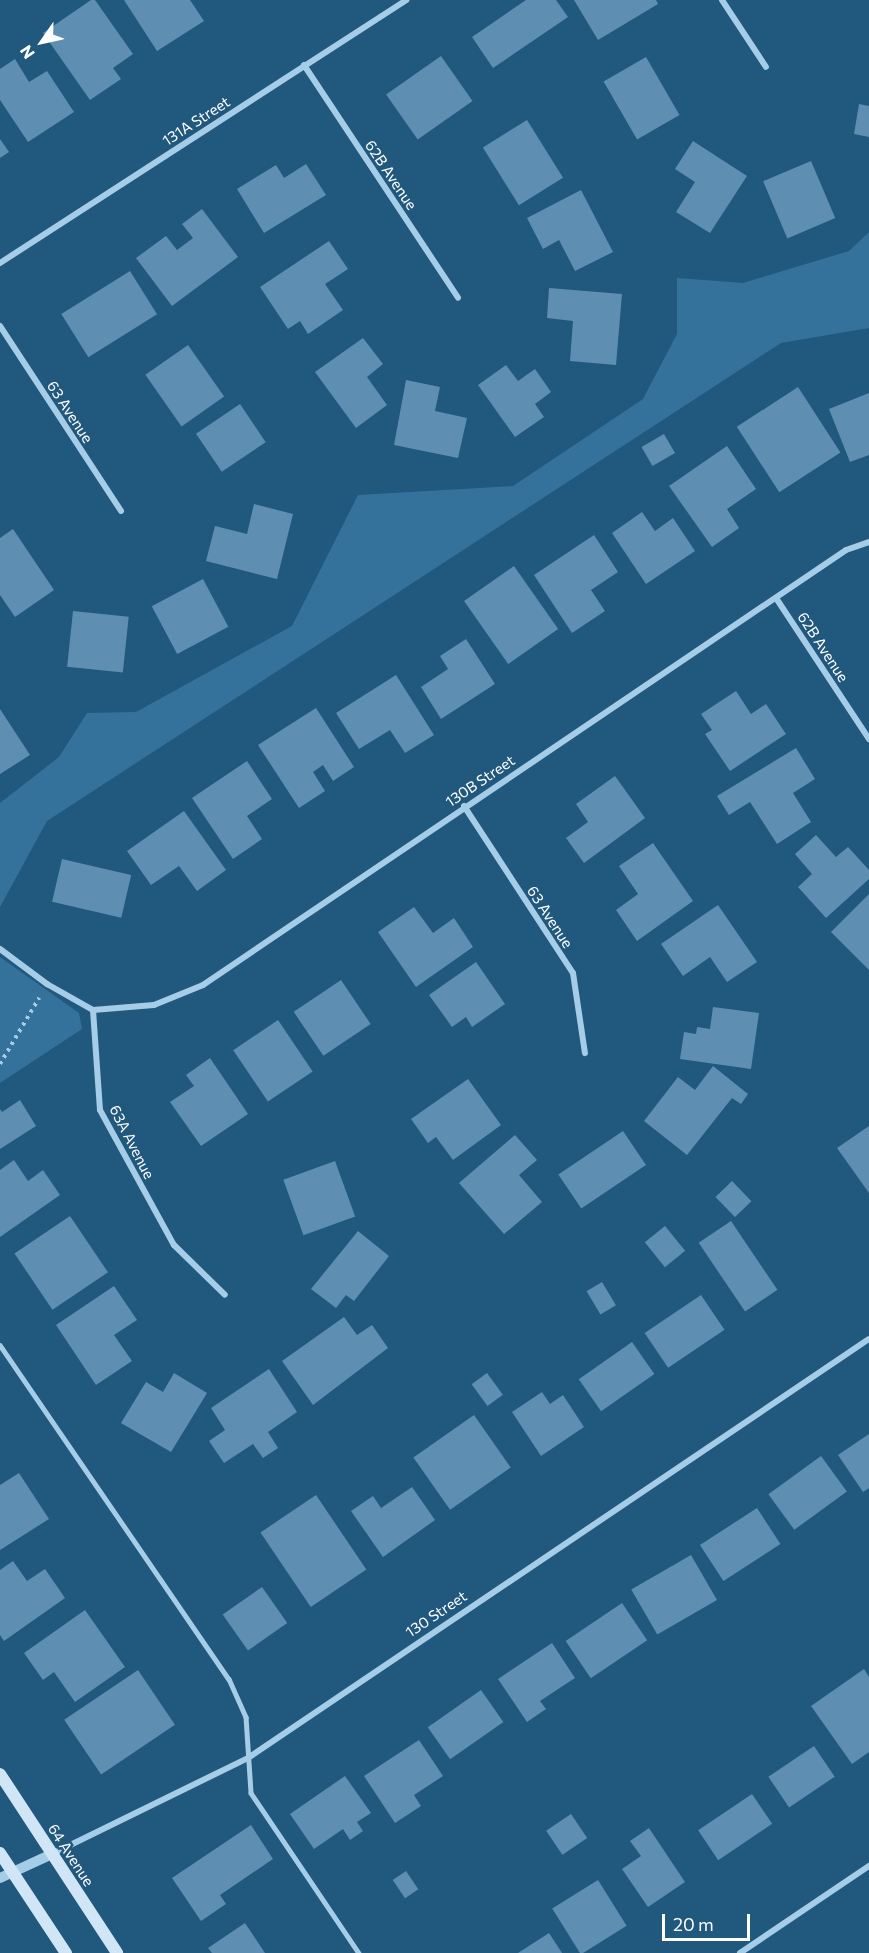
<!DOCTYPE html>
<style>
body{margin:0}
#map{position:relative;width:869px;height:1953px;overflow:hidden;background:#21587e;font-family:Commissioner,sans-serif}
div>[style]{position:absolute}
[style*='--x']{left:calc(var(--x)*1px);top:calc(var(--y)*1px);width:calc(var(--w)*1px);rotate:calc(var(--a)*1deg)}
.green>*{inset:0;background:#34729c}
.building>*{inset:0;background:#5e8fb2;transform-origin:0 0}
.path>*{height:4px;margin-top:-2px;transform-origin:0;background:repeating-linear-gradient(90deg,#a6cde7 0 3px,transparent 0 7.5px)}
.service>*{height:4.5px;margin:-2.25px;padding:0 2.25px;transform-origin:2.25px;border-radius:2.25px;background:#a6cde7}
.minor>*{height:6px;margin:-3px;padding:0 3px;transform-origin:3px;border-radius:3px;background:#a6cde7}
.tertiary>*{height:10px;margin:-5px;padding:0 5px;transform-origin:5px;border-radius:5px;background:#a6cde7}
.secondary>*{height:12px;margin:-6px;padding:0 6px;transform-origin:6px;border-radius:6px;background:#d0e6f6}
span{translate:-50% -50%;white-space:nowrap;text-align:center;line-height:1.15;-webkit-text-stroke:5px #21587e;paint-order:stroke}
.street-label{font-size:15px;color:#fff}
.north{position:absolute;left:12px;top:12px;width:60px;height:60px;-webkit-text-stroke:4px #21587e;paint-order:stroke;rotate:236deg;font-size:16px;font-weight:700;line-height:24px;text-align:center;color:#fff}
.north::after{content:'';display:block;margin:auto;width:21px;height:27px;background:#fff;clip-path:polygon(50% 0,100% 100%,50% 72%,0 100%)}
.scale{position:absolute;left:662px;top:1914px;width:88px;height:27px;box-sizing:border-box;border:3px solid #fff;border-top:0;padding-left:8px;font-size:18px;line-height:21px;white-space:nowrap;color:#fff;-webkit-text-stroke:4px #21587e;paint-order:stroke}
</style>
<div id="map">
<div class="green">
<i style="clip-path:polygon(869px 232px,869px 328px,781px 343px,47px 821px,0 907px,0 803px,59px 757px,87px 713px,136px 712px,292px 626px,358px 495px,513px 486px,643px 399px,677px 334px,677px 278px,743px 283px,849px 251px)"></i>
<i style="clip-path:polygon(0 957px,79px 1013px,82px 1029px,0 1083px)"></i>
</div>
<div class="building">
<i style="clip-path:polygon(91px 0,95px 0,133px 54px,113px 68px,121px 79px,90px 100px,43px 33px)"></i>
<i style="clip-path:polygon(124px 0,190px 0,204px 21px,157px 51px)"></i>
<i style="clip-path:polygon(526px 0,556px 0,568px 17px,493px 68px,472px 37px)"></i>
<i style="clip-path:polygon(574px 0,656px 0,658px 4px,598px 40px)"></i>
<i style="left:441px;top:56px;width:55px;height:67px;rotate:55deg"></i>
<i style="left:646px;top:57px;width:67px;height:49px;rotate:60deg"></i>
<i style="clip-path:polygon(15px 59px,29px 82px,47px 71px,74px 112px,28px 142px,0 100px,0 69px)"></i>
<i style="clip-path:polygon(859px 104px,869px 106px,869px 137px,854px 134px)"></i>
<i style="left:527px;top:120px;width:68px;height:52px;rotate:58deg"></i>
<i style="clip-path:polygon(0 139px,9px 152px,0 158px)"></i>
<i style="clip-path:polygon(693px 141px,747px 176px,710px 233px,676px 212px,695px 182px,675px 169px)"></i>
<i style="left:811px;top:161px;width:62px;height:52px;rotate:67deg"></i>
<i style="clip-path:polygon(306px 164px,326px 195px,264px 233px,237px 189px,276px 165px,284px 178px)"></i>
<i style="clip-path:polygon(581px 190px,613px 252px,575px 271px,559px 240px,543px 249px,527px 218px)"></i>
<i style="clip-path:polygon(202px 209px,238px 257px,172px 306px,136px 258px,166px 236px,177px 250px,193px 238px,182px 224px)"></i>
<i style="clip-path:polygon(329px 241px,348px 269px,325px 284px,343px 310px,308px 334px,300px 321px,288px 329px,260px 287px)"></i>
<i style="left:130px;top:271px;width:51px;height:81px;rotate:58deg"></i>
<i style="clip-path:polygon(549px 288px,622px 294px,616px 365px,570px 361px,573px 321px,547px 318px)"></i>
<i style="clip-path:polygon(363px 338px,383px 364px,367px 377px,387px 405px,356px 428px,315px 372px)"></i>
<i style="left:188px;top:345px;width:63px;height:52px;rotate:55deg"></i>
<i style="clip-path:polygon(506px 365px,518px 381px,535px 369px,551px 392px,535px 404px,544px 417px,515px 437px,478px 385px)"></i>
<i style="clip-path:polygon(406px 380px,440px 387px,435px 411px,467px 418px,458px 458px,394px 445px)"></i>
<i style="left:798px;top:387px;width:78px;height:73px;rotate:57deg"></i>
<i style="clip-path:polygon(869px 393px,869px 455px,850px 462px,829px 409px)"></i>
<i style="left:240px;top:404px;width:46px;height:53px;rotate:56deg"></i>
<i style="left:664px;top:434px;width:22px;height:26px;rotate:60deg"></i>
<i style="clip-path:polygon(727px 446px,756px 489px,727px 509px,739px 528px,712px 547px,669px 486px)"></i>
<i style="clip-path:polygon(254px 504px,293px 514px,277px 579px,206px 561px,215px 526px,247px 534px)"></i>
<i style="clip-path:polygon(642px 512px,655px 531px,673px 518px,695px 551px,646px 584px,612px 533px)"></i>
<i style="clip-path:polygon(13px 529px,54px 590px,15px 617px,0 595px,0 538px)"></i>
<i style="clip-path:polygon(594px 535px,618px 572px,591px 590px,605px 611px,572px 633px,534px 575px)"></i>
<i style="left:514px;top:566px;width:77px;height:61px;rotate:55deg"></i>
<i style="left:203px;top:579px;width:54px;height:58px;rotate:62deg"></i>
<i style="left:73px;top:611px;width:56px;height:56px;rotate:6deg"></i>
<i style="clip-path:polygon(466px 639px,495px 684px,441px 719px,421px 687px,448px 669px,440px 656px)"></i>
<i style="clip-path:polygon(396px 675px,434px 735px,405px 753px,390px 730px,359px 749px,336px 713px)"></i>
<i style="clip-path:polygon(736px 691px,751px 714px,766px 704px,786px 734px,730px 771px,705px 734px,712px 730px,701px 714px)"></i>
<i style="clip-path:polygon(316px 708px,354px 767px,333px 781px,323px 765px,313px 772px,325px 791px,299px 808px,258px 745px)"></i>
<i style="clip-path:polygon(0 709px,30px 755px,0 774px)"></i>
<i style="clip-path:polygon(796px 748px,815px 779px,793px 793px,811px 822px,777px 844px,750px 802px,729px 815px,717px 796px)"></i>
<i style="clip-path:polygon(247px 761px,272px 799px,247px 816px,262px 839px,233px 859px,192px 798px)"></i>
<i style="clip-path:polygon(615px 776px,645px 818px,584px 863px,566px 838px,588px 822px,576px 804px)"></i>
<i style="clip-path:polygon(184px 811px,226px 870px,197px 891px,179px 866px,151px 885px,127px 851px)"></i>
<i style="clip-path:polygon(816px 835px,836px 857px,848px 847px,869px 870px,869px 879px,826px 918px,798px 887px,812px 874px,795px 854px)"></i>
<i style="clip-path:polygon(653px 843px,693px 901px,637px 941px,616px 910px,638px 894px,619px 866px)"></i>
<i style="left:62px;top:859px;width:71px;height:44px;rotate:13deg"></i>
<i style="clip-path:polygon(869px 894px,869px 970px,831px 932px)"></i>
<i style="clip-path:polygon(718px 905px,757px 962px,727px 982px,710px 957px,683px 976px,661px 944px)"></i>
<i style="clip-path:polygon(414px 907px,433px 933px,454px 918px,473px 947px,416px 987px,378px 932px)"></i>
<i style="clip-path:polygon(476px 962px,505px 1004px,472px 1027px,466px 1017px,452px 1027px,429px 995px)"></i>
<i style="left:341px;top:980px;width:53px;height:57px;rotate:56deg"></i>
<i style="clip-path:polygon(713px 1007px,759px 1013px,751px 1069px,680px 1059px,684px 1032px,696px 1034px,697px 1027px,710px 1029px)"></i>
<i style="left:278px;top:1020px;width:62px;height:54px;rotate:56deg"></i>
<i style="clip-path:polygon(210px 1058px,248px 1114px,201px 1146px,170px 1102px,194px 1086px,186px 1075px)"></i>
<i style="clip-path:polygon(713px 1066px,748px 1094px,741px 1104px,732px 1098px,687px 1155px,644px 1121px,678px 1077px,695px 1090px)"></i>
<i style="clip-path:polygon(468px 1079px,501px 1125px,453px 1160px,436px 1137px,428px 1143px,411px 1119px)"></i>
<i style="clip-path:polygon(20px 1100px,36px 1126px,0 1149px,0 1109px,2px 1112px)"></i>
<i style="clip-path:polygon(869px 1126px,869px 1193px,837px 1148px)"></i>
<i style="left:623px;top:1131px;width:41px;height:78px;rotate:56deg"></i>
<i style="clip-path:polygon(515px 1135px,537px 1160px,519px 1175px,542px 1202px,504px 1234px,459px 1183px)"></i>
<i style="clip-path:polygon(14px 1160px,28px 1181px,43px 1170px,60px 1195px,0 1237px,0 1170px)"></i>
<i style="left:335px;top:1161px;width:59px;height:55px;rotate:70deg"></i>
<i style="left:732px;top:1181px;width:28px;height:23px;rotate:46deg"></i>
<i style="left:70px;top:1216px;width:68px;height:67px;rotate:56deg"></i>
<i style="left:731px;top:1221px;width:83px;height:39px;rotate:56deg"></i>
<i style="left:665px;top:1226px;width:32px;height:26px;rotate:51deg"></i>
<i style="clip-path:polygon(358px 1231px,389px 1256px,354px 1301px,346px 1295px,336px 1308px,311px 1289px)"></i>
<i style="left:602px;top:1282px;width:27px;height:18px;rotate:59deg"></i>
<i style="clip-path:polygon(114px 1286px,137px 1320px,114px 1335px,132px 1361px,96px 1385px,56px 1325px)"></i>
<i style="left:701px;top:1295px;width:42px;height:68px;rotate:56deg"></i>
<i style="clip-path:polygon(344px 1317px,357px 1335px,372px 1325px,388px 1348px,313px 1405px,282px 1361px)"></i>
<i style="left:632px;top:1342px;width:39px;height:65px;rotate:55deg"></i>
<i style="clip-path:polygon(269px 1369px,297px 1412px,268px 1432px,278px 1448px,263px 1458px,253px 1444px,224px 1463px,209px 1441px,225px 1430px,211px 1408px)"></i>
<i style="clip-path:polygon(174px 1373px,207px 1393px,171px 1452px,121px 1423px,146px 1382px,163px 1392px)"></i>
<i style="left:487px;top:1373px;width:27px;height:19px;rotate:54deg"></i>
<i style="clip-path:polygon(542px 1392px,550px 1404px,563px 1395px,584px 1427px,541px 1456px,512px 1412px)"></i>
<i style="left:474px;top:1415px;width:64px;height:74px;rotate:55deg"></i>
<i style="clip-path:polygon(869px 1434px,869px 1488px,863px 1492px,838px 1455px)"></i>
<i style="left:821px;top:1456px;width:44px;height:65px;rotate:54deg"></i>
<i style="clip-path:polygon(19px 1473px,49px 1519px,0 1550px,0 1485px)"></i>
<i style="clip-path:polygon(412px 1487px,435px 1520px,383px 1557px,351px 1511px,373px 1496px,381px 1508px)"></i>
<i style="left:316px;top:1495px;width:90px;height:67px;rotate:56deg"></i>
<i style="left:757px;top:1508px;width:43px;height:68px;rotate:57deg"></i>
<i style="left:691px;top:1555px;width:52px;height:69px;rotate:60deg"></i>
<i style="clip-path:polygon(13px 1561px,27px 1581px,45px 1569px,65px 1598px,4px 1641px,0 1635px,0 1570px)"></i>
<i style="left:262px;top:1587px;width:44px;height:48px;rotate:55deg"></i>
<i style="left:622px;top:1603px;width:45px;height:68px;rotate:56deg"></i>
<i style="clip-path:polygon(85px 1610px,125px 1667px,75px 1702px,54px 1672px,43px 1680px,24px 1653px)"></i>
<i style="clip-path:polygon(552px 1643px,575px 1678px,540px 1701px,546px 1709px,527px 1722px,498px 1679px)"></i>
<i style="clip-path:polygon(864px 1669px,869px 1677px,869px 1752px,852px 1764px,811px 1706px)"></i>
<i style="left:138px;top:1670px;width:66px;height:89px;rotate:56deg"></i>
<i style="left:481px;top:1690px;width:39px;height:65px;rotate:55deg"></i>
<i style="clip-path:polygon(419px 1740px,443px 1776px,414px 1795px,421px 1806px,395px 1823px,364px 1776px)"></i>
<i style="left:814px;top:1746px;width:37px;height:55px;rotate:56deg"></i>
<i style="clip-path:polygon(345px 1776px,371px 1813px,357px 1822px,363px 1831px,350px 1840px,343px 1829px,314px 1849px,290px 1814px)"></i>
<i style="left:752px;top:1794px;width:36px;height:65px;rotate:56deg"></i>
<i style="left:571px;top:1814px;width:29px;height:30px;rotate:56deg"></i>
<i style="clip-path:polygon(251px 1825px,273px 1859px,220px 1895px,226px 1904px,201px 1921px,172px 1878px)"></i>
<i style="clip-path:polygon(649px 1828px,685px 1882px,648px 1907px,622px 1869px,641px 1856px,630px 1841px)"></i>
<i style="left:406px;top:1871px;width:22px;height:16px;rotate:56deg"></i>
<i style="left:598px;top:1880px;width:54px;height:54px;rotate:58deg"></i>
<i style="clip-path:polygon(245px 1923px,265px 1953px,212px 1953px,208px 1948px)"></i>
<i style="clip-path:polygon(549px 1933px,562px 1953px,518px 1953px)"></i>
</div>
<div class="path">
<i style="--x:0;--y:1064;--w:77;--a:-59.4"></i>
</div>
<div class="service">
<i style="--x:0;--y:1345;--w:405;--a:55.6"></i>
<i style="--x:229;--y:1679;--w:42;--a:65.9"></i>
<i style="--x:246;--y:1717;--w:76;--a:86.2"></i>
<i style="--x:251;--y:1793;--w:193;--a:56"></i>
</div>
<div class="minor">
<i style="--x:722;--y:0;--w:80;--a:56.7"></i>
<i style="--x:304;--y:65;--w:279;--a:56.5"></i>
<i style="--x:0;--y:263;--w:484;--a:-32.9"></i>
<i style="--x:0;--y:326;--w:221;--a:56.8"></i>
<i style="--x:776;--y:598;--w:169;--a:56.6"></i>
<i style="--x:464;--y:806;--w:199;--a:56.9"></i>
<i style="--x:573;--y:973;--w:81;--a:81.5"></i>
<i style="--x:0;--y:949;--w:59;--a:36.7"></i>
<i style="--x:47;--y:984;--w:53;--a:29.5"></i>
<i style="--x:93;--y:1010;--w:61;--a:-4.7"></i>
<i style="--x:154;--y:1005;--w:53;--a:-22.2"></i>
<i style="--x:203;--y:985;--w:776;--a:-34.08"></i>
<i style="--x:846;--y:550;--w:24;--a:-19"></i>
<i style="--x:93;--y:1010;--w:100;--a:86"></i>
<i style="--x:100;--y:1110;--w:154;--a:61.3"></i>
<i style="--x:174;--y:1245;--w:71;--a:44.4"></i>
<i style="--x:52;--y:1854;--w:218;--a:-26.1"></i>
<i style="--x:248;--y:1758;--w:749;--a:-34.01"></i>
<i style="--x:740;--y:1953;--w:156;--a:-34"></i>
</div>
<div class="tertiary">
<i style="--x:0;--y:1878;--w:57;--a:-24.8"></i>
</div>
<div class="secondary">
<i style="--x:0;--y:1774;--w:214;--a:56.8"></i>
<i style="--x:0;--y:1853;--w:120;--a:56.6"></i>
</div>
<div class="street-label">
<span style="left:196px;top:121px;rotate:-33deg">131A Street</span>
<span style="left:391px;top:175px;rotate:56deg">62B Avenue</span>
<span style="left:70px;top:412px;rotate:57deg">63 Avenue</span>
<span style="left:823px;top:647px;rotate:57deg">62B Avenue</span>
<span style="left:480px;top:781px;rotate:-34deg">130B Street</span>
<span style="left:550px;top:917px;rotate:57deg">63 Avenue</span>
<span style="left:132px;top:1142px;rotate:63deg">63A Avenue</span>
<span style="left:436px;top:1614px;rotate:-34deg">130 Street</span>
<span style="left:71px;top:1855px;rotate:57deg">64 Avenue</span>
</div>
<div class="north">N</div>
<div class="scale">20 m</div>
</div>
